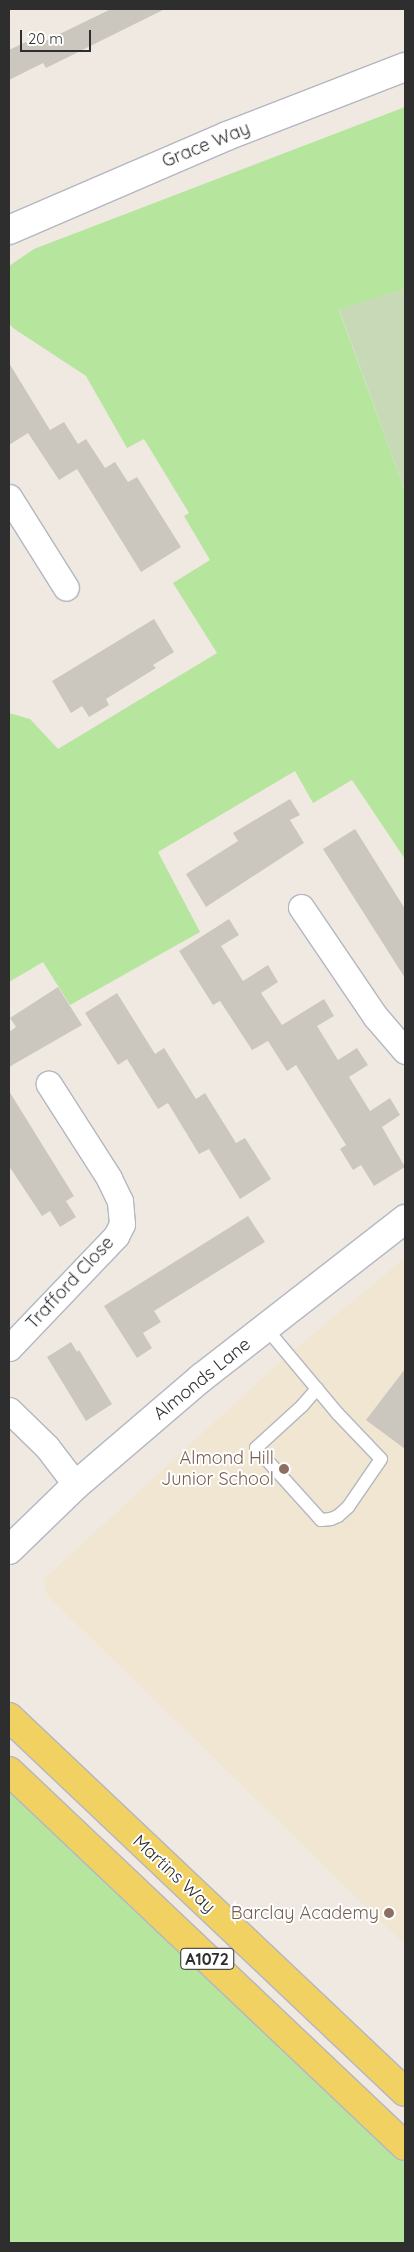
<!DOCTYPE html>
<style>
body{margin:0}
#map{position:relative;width:414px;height:2252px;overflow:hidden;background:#efe9e1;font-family:Quicksand,sans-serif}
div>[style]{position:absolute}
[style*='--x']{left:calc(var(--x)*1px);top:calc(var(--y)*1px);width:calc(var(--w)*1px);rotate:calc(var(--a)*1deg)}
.education>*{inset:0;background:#f0e6d1}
.green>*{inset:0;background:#b6e59e}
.cemetery>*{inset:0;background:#c8d9b8}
.building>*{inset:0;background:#cbc7bf}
.roads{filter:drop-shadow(1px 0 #b4b7c1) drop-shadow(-1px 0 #b4b7c1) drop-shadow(0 1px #b4b7c1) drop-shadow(0 -1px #b4b7c1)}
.lane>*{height:12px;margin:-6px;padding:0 6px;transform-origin:6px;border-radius:6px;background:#fff}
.street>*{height:25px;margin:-12.5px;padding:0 12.5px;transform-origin:12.5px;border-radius:12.5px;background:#fff}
.secondary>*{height:28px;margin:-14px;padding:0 14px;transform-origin:14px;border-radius:14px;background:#fff}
.primary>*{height:28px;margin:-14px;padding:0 14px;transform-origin:14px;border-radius:14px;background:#f2d163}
.dots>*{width:14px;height:14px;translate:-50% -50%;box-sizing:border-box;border:2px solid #fff;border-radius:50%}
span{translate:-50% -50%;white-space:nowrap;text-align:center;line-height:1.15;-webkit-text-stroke:4px #fff;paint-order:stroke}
.shield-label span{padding:1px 4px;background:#fff;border:1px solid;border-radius:4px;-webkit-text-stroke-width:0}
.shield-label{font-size:16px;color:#2e2e2e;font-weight:700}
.street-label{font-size:18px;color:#2e2e2e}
.education-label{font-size:18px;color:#785e54}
.right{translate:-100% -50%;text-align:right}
.frame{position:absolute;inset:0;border:10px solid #2e2e2e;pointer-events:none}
.scale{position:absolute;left:20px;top:30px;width:71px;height:22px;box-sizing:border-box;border:2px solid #2e2e2e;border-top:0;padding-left:6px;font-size:15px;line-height:18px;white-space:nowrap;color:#2e2e2e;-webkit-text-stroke:4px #fff;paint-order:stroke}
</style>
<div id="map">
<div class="education">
<i style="clip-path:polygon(405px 1258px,405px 1945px,47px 1595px,44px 1579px,282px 1360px)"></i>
</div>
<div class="green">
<i style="clip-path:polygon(405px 107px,405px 289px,339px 310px,405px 491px,405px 859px,352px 780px,313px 803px,295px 771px,158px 852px,200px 932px,70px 1005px,43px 962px,9px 982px,9px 713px,30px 719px,58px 749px,217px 653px,173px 583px,210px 560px,184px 516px,189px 513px,144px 439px,127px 448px,86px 376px,13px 328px,9px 323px,9px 266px,34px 249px)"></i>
<i style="clip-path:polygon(9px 1785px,405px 2159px,405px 2243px,9px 2243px)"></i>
</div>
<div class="cemetery">
<i style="clip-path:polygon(405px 289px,405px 491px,339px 309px)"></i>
</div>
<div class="building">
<i style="clip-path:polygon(111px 9px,165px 9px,46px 68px,43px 63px,9px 80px,9px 50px,32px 39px,35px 46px)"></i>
<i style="clip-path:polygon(9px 363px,50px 430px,64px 422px,78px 444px,86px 439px,105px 468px,115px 462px,128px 482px,137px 477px,181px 547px,141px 572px,77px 469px,59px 480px,28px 433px,9px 445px)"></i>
<i style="clip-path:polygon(154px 619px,174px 652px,153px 665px,156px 668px,106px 699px,109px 705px,89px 717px,82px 706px,71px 713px,52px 681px)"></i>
<i style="clip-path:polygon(290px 799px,300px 815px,290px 820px,304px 843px,206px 907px,186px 874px,238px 841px,233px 833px)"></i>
<i style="clip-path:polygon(355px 829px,405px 909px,405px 978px,323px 849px)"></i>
<i style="clip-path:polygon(229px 919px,239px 935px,221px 946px,243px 981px,268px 965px,278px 982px,261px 993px,282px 1025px,324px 999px,334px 1016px,317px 1026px,338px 1060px,357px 1048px,368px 1065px,349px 1077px,370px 1111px,390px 1098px,400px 1115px,382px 1127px,405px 1167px,374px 1186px,361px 1165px,353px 1170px,340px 1149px,346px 1145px,296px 1065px,287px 1071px,268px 1041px,252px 1050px,220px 1001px,213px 1005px,179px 951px)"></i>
<i style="clip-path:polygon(58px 987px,82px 1025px,9px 1067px,9px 1032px,16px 1027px,10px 1018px)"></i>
<i style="clip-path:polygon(117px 993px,155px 1054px,164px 1048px,196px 1099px,205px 1093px,236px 1143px,245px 1138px,271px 1179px,240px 1199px,209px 1149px,199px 1154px,168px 1103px,158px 1109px,127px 1059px,118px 1065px,85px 1013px)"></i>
<i style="clip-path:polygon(9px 1091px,74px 1196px,66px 1201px,76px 1217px,60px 1227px,50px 1211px,42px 1216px,9px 1166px)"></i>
<i style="clip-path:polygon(248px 1216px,265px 1242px,154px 1311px,161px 1322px,143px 1333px,152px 1348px,137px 1358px,104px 1306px)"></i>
<i style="clip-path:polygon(71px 1342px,77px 1352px,79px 1350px,112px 1404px,86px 1421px,47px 1357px)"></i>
<i style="clip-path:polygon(405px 1369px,405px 1449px,366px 1420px)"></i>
</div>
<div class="roads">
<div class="lane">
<i style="--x:266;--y:1328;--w:112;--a:50.1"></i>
<i style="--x:338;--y:1414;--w:62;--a:46.3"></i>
<i style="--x:381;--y:1459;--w:58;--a:124.5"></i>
<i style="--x:348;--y:1507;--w:13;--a:138"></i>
<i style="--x:338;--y:1516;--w:8;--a:157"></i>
<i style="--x:331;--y:1519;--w:10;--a:174"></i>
<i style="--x:321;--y:1520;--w:97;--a:-132.1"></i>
<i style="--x:256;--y:1448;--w:62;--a:-42.4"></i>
<i style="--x:302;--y:1406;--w:23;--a:-49"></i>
</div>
<div class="street">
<i style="--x:9;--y:497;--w:107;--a:57.9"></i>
<i style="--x:301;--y:907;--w:132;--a:55.8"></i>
<i style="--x:375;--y:1016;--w:46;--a:49.4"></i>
<i style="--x:9;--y:1348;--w:155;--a:-46.3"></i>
<i style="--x:116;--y:1236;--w:13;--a:-63"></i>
<i style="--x:122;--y:1224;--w:23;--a:-95"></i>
<i style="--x:120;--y:1201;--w:25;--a:-116"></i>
<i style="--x:109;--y:1178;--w:112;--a:-122.6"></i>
<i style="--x:9;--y:1410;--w:53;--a:44.2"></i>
<i style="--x:47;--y:1447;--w:48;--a:52.7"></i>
</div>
<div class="secondary">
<i style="--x:9;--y:230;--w:237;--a:-23.3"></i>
<i style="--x:227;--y:136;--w:191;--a:-21.2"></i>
<i style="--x:9;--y:1550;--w:93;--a:-44.1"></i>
<i style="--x:76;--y:1485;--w:165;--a:-40.6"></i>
<i style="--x:201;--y:1378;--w:259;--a:-37.9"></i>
</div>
<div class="primary">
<i style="--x:9;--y:1717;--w:545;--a:43.44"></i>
<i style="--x:9;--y:1771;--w:545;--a:43.44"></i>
</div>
</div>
<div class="dots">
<i style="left:284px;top:1469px;background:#8d6e63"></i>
<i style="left:389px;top:1913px;background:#8d6e63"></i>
</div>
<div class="shield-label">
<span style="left:207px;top:1959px">A1072</span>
</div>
<div class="street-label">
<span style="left:206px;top:145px;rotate:-22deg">Grace Way</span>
<span style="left:70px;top:1283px;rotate:-47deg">Trafford Close</span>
<span style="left:202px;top:1379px;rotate:-39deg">Almonds Lane</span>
<span style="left:174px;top:1874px;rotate:43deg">Martins Way</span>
</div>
<div class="education-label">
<span class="right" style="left:274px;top:1469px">Almond Hill<br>Junior School</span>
<span class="right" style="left:379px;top:1913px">Barclay Academy</span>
</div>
<div class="frame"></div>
<div class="scale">20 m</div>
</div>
